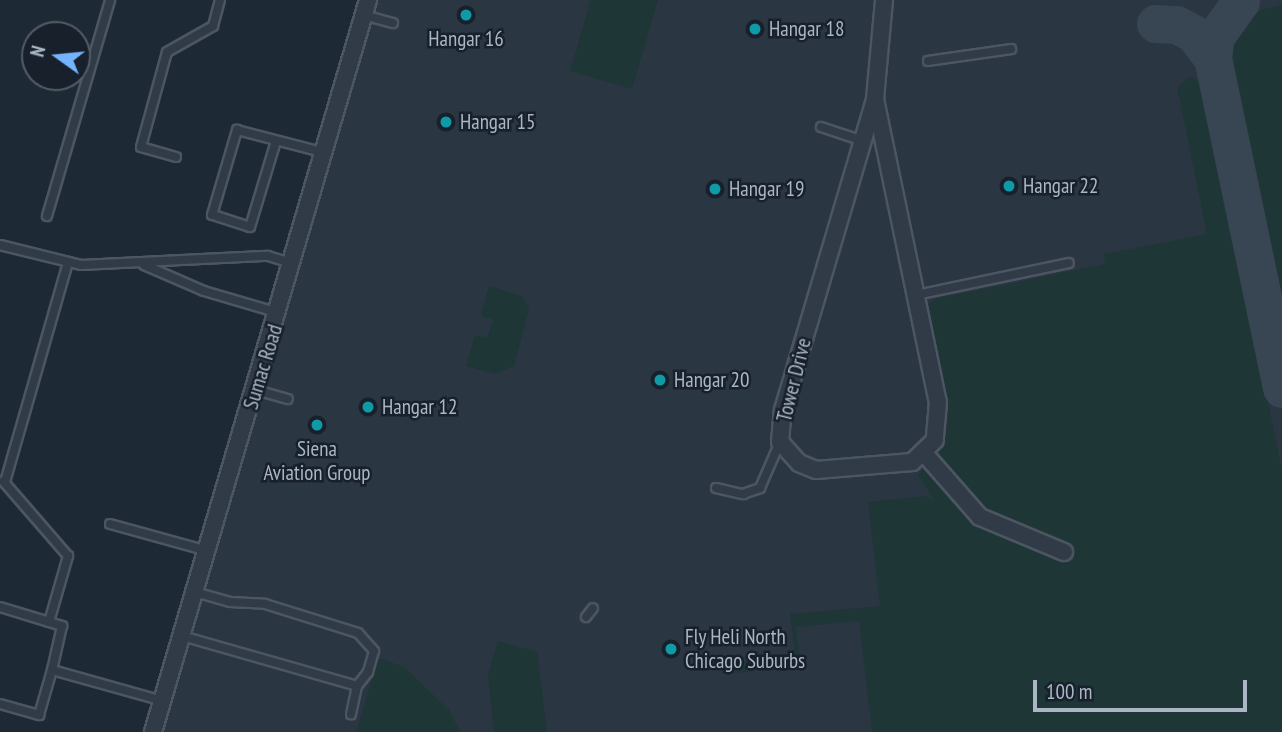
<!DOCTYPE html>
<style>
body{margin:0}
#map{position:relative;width:1282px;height:732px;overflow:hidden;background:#1d2a36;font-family:"PT Sans Narrow",sans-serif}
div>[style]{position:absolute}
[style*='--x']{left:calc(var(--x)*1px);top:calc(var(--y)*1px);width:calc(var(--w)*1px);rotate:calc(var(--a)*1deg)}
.airport>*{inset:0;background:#2b3643}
.green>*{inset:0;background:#1f3637}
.taxiway>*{height:38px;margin:-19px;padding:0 19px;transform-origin:19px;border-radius:19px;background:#384552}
.roads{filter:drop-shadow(2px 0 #4c5662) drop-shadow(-2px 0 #4c5662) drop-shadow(0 2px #4c5662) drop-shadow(0 -2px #4c5662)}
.lane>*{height:8px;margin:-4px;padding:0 4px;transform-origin:4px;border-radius:4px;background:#313b47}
.street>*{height:16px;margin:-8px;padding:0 8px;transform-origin:8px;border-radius:8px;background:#313b47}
.dots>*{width:19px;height:19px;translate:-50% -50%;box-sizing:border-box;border:4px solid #17202b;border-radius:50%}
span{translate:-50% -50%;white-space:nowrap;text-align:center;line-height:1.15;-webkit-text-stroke:5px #17202b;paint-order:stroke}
.poi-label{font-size:21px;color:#aab6c4}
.left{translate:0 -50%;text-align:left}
.street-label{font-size:21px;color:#aab6c4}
.north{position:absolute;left:21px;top:21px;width:70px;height:70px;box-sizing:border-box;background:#17202b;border:2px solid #525c68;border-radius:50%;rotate:285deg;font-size:19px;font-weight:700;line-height:28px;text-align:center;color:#aab6c4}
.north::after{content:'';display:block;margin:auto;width:24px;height:32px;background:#76b3fe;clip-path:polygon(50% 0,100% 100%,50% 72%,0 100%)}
.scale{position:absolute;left:1033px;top:680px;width:214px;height:32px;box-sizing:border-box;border:4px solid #aab6c4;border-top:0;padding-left:9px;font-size:21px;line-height:24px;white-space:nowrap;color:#aab6c4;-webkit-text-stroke:5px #17202b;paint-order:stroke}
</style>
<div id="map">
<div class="airport">
<i style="clip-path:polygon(373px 0,1282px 0,1282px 732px,162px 732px)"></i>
</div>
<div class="green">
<i style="clip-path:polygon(591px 0,658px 0,632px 89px,570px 71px)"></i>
<i style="clip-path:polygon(1282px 5px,1282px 311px,1229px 54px,1241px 24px,1263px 9px)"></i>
<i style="clip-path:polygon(1191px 76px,1202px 85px,1282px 470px,1282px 732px,872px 732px,859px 621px,796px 627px,801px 666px,726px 674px,725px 663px,795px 656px,790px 614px,880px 606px,868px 502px,926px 496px,935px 501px,918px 475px,944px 446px,949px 415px,926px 313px,929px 304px,935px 299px,1105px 264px,1104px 254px,1207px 234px,1177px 87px)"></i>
<i style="clip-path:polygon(489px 286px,522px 296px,529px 309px,514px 366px,495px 374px,466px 366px,475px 335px,487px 338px,493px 320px,481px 315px)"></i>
<i style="clip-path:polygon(498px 641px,537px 652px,547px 732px,494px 732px,488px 675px)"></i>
<i style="clip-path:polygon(382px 659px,404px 667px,449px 710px,460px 732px,356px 732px,378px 660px)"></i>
</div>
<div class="taxiway">
<i style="--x:1156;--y:24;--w:21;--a:3"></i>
<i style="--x:1177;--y:25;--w:19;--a:28"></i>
<i style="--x:1194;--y:34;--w:31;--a:52"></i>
<i style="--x:1213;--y:58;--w:21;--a:-82"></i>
<i style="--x:1216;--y:37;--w:43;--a:-54.5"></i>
<i style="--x:1213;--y:58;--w:338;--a:78.2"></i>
</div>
<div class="roads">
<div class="lane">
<i style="--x:363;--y:15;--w:31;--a:15"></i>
<i style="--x:928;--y:61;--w:84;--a:-8.2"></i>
<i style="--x:821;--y:127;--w:44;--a:18.4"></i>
<i style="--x:276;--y:141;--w:90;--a:106.8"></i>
<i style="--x:250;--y:227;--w:40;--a:-162"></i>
<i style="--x:212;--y:215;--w:89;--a:-73.6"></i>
<i style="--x:237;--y:130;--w:91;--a:14.6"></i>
<i style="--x:176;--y:157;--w:36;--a:-164"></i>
<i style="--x:141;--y:147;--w:98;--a:-74.7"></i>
<i style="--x:167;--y:52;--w:53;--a:-29.5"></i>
<i style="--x:213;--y:26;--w:27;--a:-75"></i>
<i style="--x:47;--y:216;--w:225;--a:-73.7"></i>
<i style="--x:0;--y:245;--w:83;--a:13.9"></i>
<i style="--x:81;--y:265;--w:187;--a:-2.8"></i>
<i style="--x:268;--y:256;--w:24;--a:17"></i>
<i style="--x:144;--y:265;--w:65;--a:23.4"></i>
<i style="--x:204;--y:291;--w:75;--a:16.3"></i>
<i style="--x:916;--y:295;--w:156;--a:-11.8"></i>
<i style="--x:256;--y:390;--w:33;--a:16"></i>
<i style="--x:5;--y:482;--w:229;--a:-74"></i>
<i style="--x:716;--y:488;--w:28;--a:13"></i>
<i style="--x:743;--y:494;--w:18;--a:-19"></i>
<i style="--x:760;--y:488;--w:50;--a:-66.5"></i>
<i style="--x:110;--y:524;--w:102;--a:15.4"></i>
<i style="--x:195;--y:592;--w:36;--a:16"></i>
<i style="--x:230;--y:602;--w:35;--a:3"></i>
<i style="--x:265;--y:604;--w:97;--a:17.3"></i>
<i style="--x:358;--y:633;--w:24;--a:48"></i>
<i style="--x:374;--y:651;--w:22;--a:106"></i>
<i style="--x:368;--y:672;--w:18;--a:128"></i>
<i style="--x:357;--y:686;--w:29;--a:102"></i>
<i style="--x:0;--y:607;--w:51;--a:17"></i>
<i style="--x:49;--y:622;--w:69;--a:-73.9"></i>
<i style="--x:68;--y:556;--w:99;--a:-130.9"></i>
<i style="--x:586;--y:617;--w:11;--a:-52"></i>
<i style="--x:49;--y:622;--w:14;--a:17"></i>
<i style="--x:62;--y:626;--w:45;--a:102.8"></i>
<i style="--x:182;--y:636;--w:182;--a:15.9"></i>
<i style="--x:0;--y:704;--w:41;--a:15.8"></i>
<i style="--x:39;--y:715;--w:47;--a:-73.9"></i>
<i style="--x:52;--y:670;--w:115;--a:15.6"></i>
</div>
<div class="street">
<i style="--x:875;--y:99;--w:309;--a:78.3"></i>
<i style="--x:938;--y:402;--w:38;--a:95"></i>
<i style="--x:935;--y:440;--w:32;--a:136"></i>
<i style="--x:912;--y:462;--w:96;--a:175.2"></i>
<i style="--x:816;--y:470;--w:18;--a:-158"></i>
<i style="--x:799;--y:463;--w:28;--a:-132"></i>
<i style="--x:780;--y:442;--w:32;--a:-85"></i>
<i style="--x:783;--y:410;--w:324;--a:-73.5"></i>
<i style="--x:875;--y:99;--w:99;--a:-84.8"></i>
<i style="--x:923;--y:452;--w:86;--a:48.8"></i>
<i style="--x:980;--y:517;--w:91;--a:22.6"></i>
<i style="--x:153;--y:732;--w:763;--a:-73.63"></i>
</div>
</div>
<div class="dots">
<i style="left:466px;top:15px;background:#0f9aa8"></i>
<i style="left:755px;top:29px;background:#0f9aa8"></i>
<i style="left:446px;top:122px;background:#0f9aa8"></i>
<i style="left:1009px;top:186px;background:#0f9aa8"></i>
<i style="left:715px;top:189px;background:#0f9aa8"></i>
<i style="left:660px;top:380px;background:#0f9aa8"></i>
<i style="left:368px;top:407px;background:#0f9aa8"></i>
<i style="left:317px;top:425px;background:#0f9aa8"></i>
<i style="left:671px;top:649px;background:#0f9aa8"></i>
</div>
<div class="poi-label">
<span class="left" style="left:769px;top:29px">Hangar 18</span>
<span style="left:466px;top:39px">Hangar 16</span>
<span class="left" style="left:460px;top:122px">Hangar 15</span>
<span class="left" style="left:1023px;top:186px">Hangar 22</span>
<span class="left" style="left:729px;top:189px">Hangar 19</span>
<span class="left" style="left:674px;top:380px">Hangar 20</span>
<span class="left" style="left:382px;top:407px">Hangar 12</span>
<span style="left:317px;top:461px">Siena<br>Aviation Group</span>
<span class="left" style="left:685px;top:649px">Fly Heli North<br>Chicago Suburbs</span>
</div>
<div class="street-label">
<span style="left:263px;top:367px;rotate:-73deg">Sumac Road</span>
<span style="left:794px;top:380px;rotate:-76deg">Tower Drive</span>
</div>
<div class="north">N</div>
<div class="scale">100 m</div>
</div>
